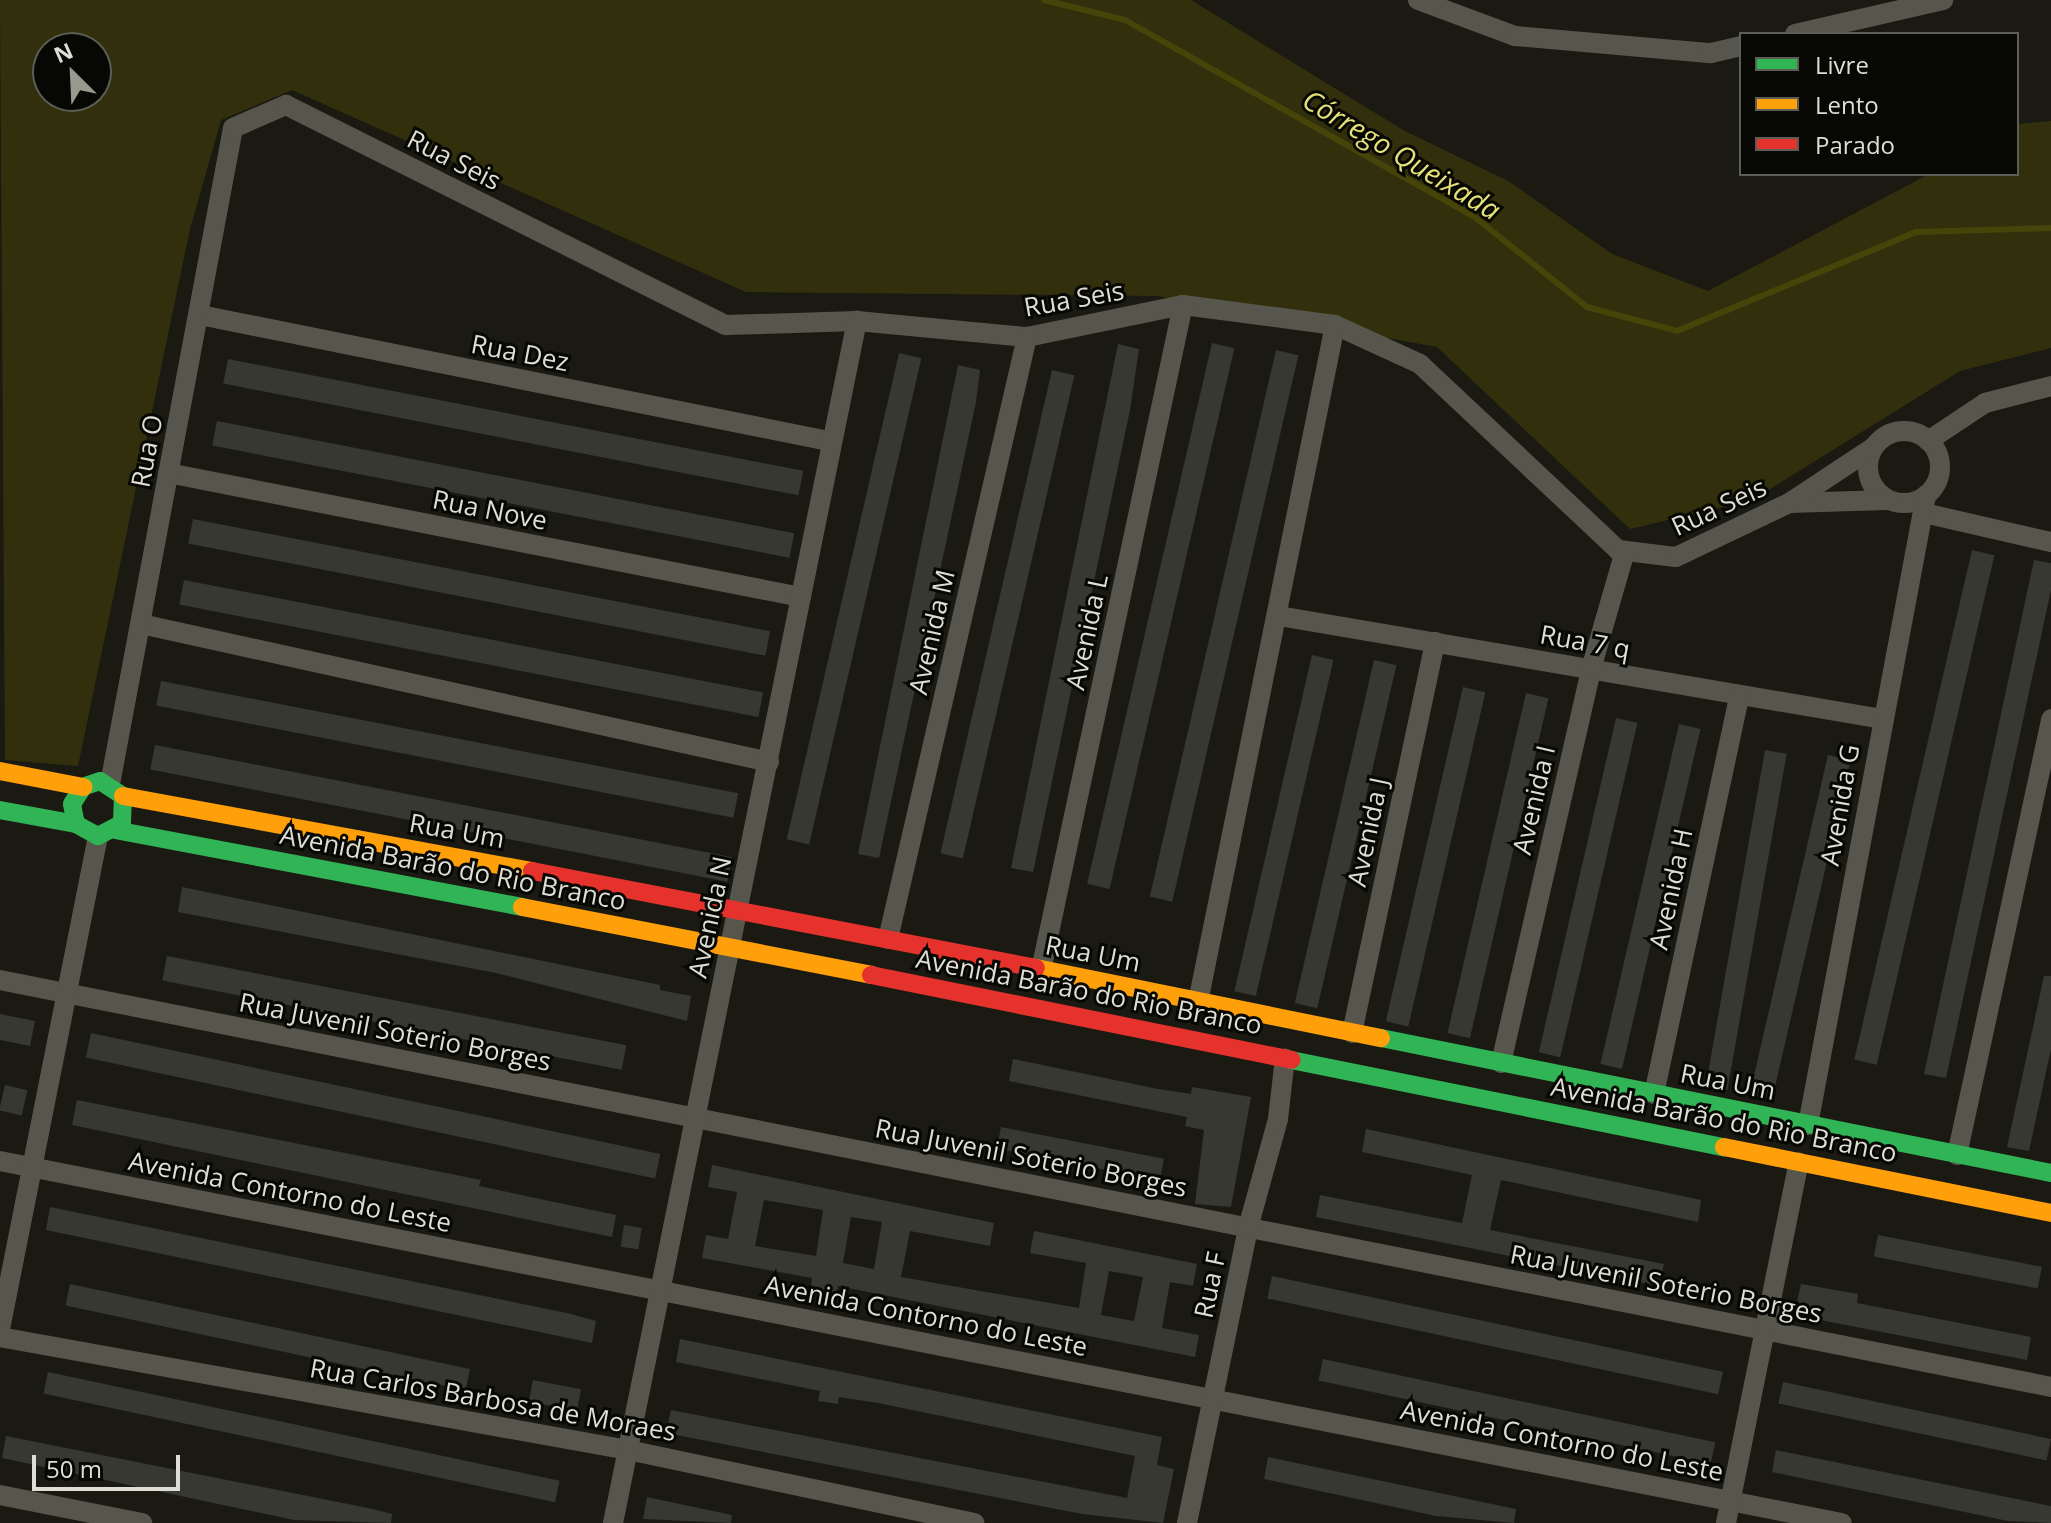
<!DOCTYPE html>
<meta charset="utf-8">
<style>
body{margin:0}
#map{position:relative;width:2051px;height:1523px;overflow:hidden;background:#1a1a12;font-family:"Open Sans",sans-serif}
div>[style]{position:absolute}
[style*='--x']{left:calc(var(--x)*1px);top:calc(var(--y)*1px);width:calc(var(--w)*1px);rotate:calc(var(--a)*1deg)}
.green>*{inset:0;background:#32300c}
.stream>*{height:6px;margin:-3px;padding:0 3px;transform-origin:3px;border-radius:3px;background:#47440a}
.building>*{inset:0;background:#383832;transform-origin:0 0}
.street>*{height:20px;margin:-10px;padding:0 10px;transform-origin:10px;border-radius:10px;background:#56564c}
.street>.ring{margin:-10px;padding:0;box-sizing:content-box;background:none;border:20px solid #56564c;border-radius:50%}
.fast>*{height:18px;margin:-9px;padding:0 9px;transform-origin:9px;border-radius:9px;background:#30b455}
.slow>*{height:18px;margin:-9px;padding:0 9px;transform-origin:9px;border-radius:9px;background:#ff9f0a}
.jam>*{height:18px;margin:-9px;padding:0 9px;transform-origin:9px;border-radius:9px;background:#e5322d}
span{translate:-50% -50%;white-space:nowrap;text-align:center;line-height:1.15;-webkit-text-stroke:6px #070703;paint-order:stroke}
.street-label{font-size:26px;color:#deded4}
.water-label{font-size:28px;color:#e6e178;font-style:italic}
.legend{position:absolute;left:1739px;top:32px;width:280px;height:144px;box-sizing:border-box;background:#070703;border:2px solid #5d5d57;margin:0;padding:10px 14px;list-style:none;font-size:24px;color:#deded4}
.legend li{display:flex;align-items:center;gap:16px;height:40px}
.legend b{width:40px;border:2px solid #5d5d57}
.north{position:absolute;left:32px;top:32px;width:80px;height:80px;box-sizing:border-box;background:#070703;border:2px solid #5d5d57;border-radius:50%;rotate:336deg;font-size:22px;font-weight:700;line-height:32px;text-align:center;color:#deded4}
.north::after{content:'';display:block;margin:auto;width:28px;height:36px;background:#999990;clip-path:polygon(50% 0,100% 100%,50% 72%,0 100%)}
.scale{position:absolute;left:32px;top:1455px;width:148px;height:36px;box-sizing:border-box;border:4px solid #deded4;border-top:0;padding-left:10px;font-size:24px;line-height:28px;white-space:nowrap;color:#deded4;-webkit-text-stroke:6px #070703;paint-order:stroke}
</style>
<div id="map">
<div class="green">
<i style="clip-path:polygon(evenodd,0 0,1191px 0,1403px 130px,1510px 182px,1612px 254px,1708px 291px,1929px 174px,2017px 174px,2017px 124px,2051px 121px,2051px 348px,1960px 371px,1752px 500px,1630px 529px,1437px 347px,1158px 296px,746px 292px,292px 90px,221px 120px,190px 229px,78px 766px,5px 760px,0 0,48px 48px,96px 48px,96px 96px,48px 96px,48px 48px)"></i>
</div>
<div class="stream">
<i style="--x:1044;--y:0;--w:83;--a:13.9"></i>
<i style="--x:1125;--y:20;--w:403;--a:29.4"></i>
<i style="--x:1476;--y:218;--w:142;--a:38.7"></i>
<i style="--x:1587;--y:307;--w:93;--a:14.9"></i>
<i style="--x:1677;--y:331;--w:259;--a:-22.5"></i>
<i style="--x:1916;--y:232;--w:135;--a:-1.7"></i>
</div>
<div class="building">
<i style="left:1212px;top:343px;width:23px;height:555px;rotate:13deg"></i>
<i style="clip-path:polygon(1118px 344px,1139px 349px,1130px 410px,1033px 872px,1011px 868px)"></i>
<i style="left:1276px;top:350px;width:23px;height:561px;rotate:13deg"></i>
<i style="left:899px;top:353px;width:23px;height:499px;rotate:13deg"></i>
<i style="left:228px;top:359px;width:586px;height:25px;rotate:11deg"></i>
<i style="clip-path:polygon(958px 365px,980px 370px,976px 402px,879px 858px,858px 854px)"></i>
<i style="left:1052px;top:370px;width:23px;height:496px;rotate:13deg"></i>
<i style="left:217px;top:421px;width:588px;height:25px;rotate:11deg"></i>
<i style="left:193px;top:519px;width:588px;height:25px;rotate:11deg"></i>
<i style="left:1972px;top:550px;width:23px;height:523px;rotate:13deg"></i>
<i style="clip-path:polygon(2034px 560px,2051px 563px,2051px 590px,1946px 1078px,1924px 1074px)"></i>
<i style="left:184px;top:580px;width:590px;height:25px;rotate:11deg"></i>
<i style="left:1312px;top:655px;width:22px;height:345px;rotate:13deg"></i>
<i style="left:1374px;top:660px;width:23px;height:352px;rotate:13deg"></i>
<i style="left:161px;top:681px;width:588px;height:25px;rotate:11deg"></i>
<i style="left:1463px;top:687px;width:23px;height:343px;rotate:13deg"></i>
<i style="left:1526px;top:693px;width:23px;height:349px;rotate:13deg"></i>
<i style="left:1616px;top:718px;width:22px;height:343px;rotate:13deg"></i>
<i style="left:1679px;top:724px;width:22px;height:349px;rotate:13deg"></i>
<i style="left:155px;top:745px;width:588px;height:25px;rotate:11deg"></i>
<i style="left:1765px;top:750px;width:22px;height:341px;rotate:10deg"></i>
<i style="left:1828px;top:755px;width:23px;height:348px;rotate:13deg"></i>
<i style="clip-path:polygon(182px 887px,660px 985px,660px 990px,691px 996px,687px 1021px,496px 973px,178px 912px)"></i>
<i style="left:167px;top:956px;width:468px;height:25px;rotate:11deg"></i>
<i style="clip-path:polygon(2044px 976px,2051px 976px,2051px 1049px,2029px 1151px,2007px 1147px)"></i>
<i style="clip-path:polygon(0 1014px,35px 1021px,30px 1046px,0 1040px)"></i>
<i style="left:91px;top:1033px;width:582px;height:25px;rotate:12deg"></i>
<i style="clip-path:polygon(1013px 1059px,1158px 1089px,1191px 1094px,1192px 1087px,1251px 1097px,1231px 1207px,1195px 1204px,1204px 1130px,1185px 1126px,1187px 1117px,1009px 1081px)"></i>
<i style="left:5px;top:1085px;width:23px;height:26px;rotate:13deg"></i>
<i style="clip-path:polygon(77px 1100px,451px 1174px,481px 1180px,479px 1186px,616px 1215px,612px 1237px,72px 1125px)"></i>
<i style="left:1001px;top:1127px;width:166px;height:22px;rotate:11deg"></i>
<i style="clip-path:polygon(1366px 1129px,1701px 1200px,1698px 1222px,1501px 1180px,1490px 1230px,1664px 1264px,1659px 1286px,1316px 1217px,1320px 1195px,1462px 1223px,1472px 1175px,1362px 1152px)"></i>
<i style="clip-path:polygon(evenodd,712px 1165px,994px 1223px,990px 1246px,910px 1231px,901px 1277px,1079px 1308px,1086px 1263px,1030px 1253px,1034px 1231px,1197px 1264px,1193px 1286px,1170px 1282px,1162px 1328px,1199px 1335px,1195px 1357px,838px 1286px,836px 1299px,810px 1294px,812px 1278px,702px 1258px,706px 1235px,728px 1239px,737px 1192px,708px 1187px,712px 1165px,764px 1200px,823px 1210px,816px 1256px,755px 1246px,764px 1200px,712px 1165px,851px 1217px,882px 1222px,874px 1269px,843px 1263px,851px 1217px,712px 1165px,1109px 1271px,1143px 1277px,1134px 1321px,1101px 1315px,1109px 1271px)"></i>
<i style="clip-path:polygon(50px 1207px,567px 1313px,596px 1321px,592px 1343px,46px 1230px)"></i>
<i style="left:624px;top:1225px;width:18px;height:22px;rotate:9deg"></i>
<i style="left:1878px;top:1235px;width:167px;height:22px;rotate:11deg"></i>
<i style="left:1272px;top:1276px;width:461px;height:23px;rotate:12deg"></i>
<i style="left:70px;top:1284px;width:409px;height:22px;rotate:12deg"></i>
<i style="clip-path:polygon(1801px 1284px,1858px 1294px,1857px 1303px,2031px 1337px,2027px 1360px,1794px 1315px)"></i>
<i style="clip-path:polygon(680px 1339px,1162px 1437px,1157px 1465px,1174px 1469px,1163px 1523px,1082px 1514px,666px 1433px,671px 1410px,1127px 1498px,1135px 1456px,878px 1403px,839px 1397px,838px 1404px,818px 1401px,820px 1391px,676px 1362px)"></i>
<i style="left:1323px;top:1359px;width:401px;height:22px;rotate:12deg"></i>
<i style="left:48px;top:1372px;width:523px;height:22px;rotate:12deg"></i>
<i style="left:533px;top:1380px;width:49px;height:22px;rotate:11deg"></i>
<i style="left:1783px;top:1382px;width:274px;height:22px;rotate:12deg"></i>
<i style="clip-path:polygon(6px 1436px,373px 1509px,392px 1514px,391px 1523px,294px 1520px,2px 1458px)"></i>
<i style="clip-path:polygon(1776px 1450px,2051px 1506px,2051px 1523px,2008px 1521px,1772px 1472px)"></i>
<i style="clip-path:polygon(1268px 1457px,1516px 1509px,1514px 1523px,1436px 1516px,1264px 1479px)"></i>
<i style="clip-path:polygon(647px 1497px,732px 1515px,731px 1523px,643px 1519px)"></i>
</div>
<div class="street">
<i style="--x:1418;--y:0;--w:103;--a:20.4"></i>
<i style="--x:1515;--y:36;--w:197;--a:5"></i>
<i style="--x:1711;--y:53;--w:31;--a:-13"></i>
<i style="--x:1795;--y:34;--w:152;--a:-12.9"></i>
<i style="--x:200;--y:315;--w:641;--a:11.33"></i>
<i class="ring" style="left:1868px;top:431px;width:52px;height:52px"></i>
<i style="--x:1928;--y:441;--w:69;--a:-33.7"></i>
<i style="--x:1985;--y:403;--w:68;--a:-14.4"></i>
<i style="--x:168;--y:473;--w:645;--a:11.08"></i>
<i style="--x:1789;--y:503;--w:98;--a:-1.8"></i>
<i style="--x:1924;--y:513;--w:130;--a:12.9"></i>
<i style="--x:1279;--y:616;--w:612;--a:9.69"></i>
<i style="--x:141;--y:624;--w:643;--a:12.39"></i>
<i style="--x:110;--y:784;--w:667;--a:-79.38"></i>
<i style="--x:233;--y:128;--w:58;--a:-23.5"></i>
<i style="--x:286;--y:105;--w:492;--a:26.6"></i>
<i style="--x:726;--y:325;--w:131;--a:-1.7"></i>
<i style="--x:857;--y:321;--w:171;--a:5.4"></i>
<i style="--x:1027;--y:337;--w:159;--a:-11.6"></i>
<i style="--x:1183;--y:305;--w:153;--a:7.5"></i>
<i style="--x:1335;--y:325;--w:94;--a:24.6"></i>
<i style="--x:1420;--y:364;--w:272;--a:43.2"></i>
<i style="--x:1618;--y:550;--w:58;--a:6.9"></i>
<i style="--x:1676;--y:557;--w:125;--a:-25.5"></i>
<i style="--x:1789;--y:503;--w:102;--a:-33.4"></i>
<i style="--x:888;--y:939;--w:618;--a:-77"></i>
<i style="--x:1041;--y:970;--w:680;--a:-77.95"></i>
<i style="--x:0;--y:980;--w:2091;--a:11.22"></i>
<i style="--x:1198;--y:1002;--w:691;--a:-78.56"></i>
<i style="--x:1352;--y:1033;--w:400;--a:-78"></i>
<i style="--x:1501;--y:1063;--w:404;--a:-77.1"></i>
<i style="--x:1591;--y:669;--w:123;--a:-73.9"></i>
<i style="--x:1654;--y:1094;--w:407;--a:-77.9"></i>
<i style="--x:1808;--y:1125;--w:641;--a:-79.39"></i>
<i style="--x:1957;--y:1155;--w:446;--a:-77.8"></i>
<i style="--x:0;--y:1161;--w:1877;--a:11.12"></i>
<i style="--x:0;--y:1329;--w:503;--a:-78.76"></i>
<i style="--x:0;--y:1337;--w:638;--a:10.2"></i>
<i style="--x:628;--y:1450;--w:354;--a:11.9"></i>
<i style="--x:0;--y:1495;--w:145;--a:11.2"></i>
<i style="--x:613;--y:1523;--w:1227;--a:-78.53"></i>
<i style="--x:1187;--y:1523;--w:301;--a:-78.3"></i>
<i style="--x:1248;--y:1228;--w:113;--a:-74.6"></i>
<i style="--x:1278;--y:1119;--w:61;--a:-83.5"></i>
<i style="--x:1726;--y:1523;--w:368;--a:-78.6"></i>
</div>
<div class="fast">
<i style="--x:0;--y:810;--w:77;--a:10.4"></i>
<i style="--x:76;--y:824;--w:25;--a:29"></i>
<i style="--x:98;--y:836;--w:27;--a:-28"></i>
<i style="--x:122;--y:823;--w:27;--a:-88"></i>
<i style="--x:123;--y:796;--w:27;--a:-147"></i>
<i style="--x:100;--y:781;--w:18;--a:161"></i>
<i style="--x:83;--y:787;--w:20;--a:123"></i>
<i style="--x:72;--y:804;--w:20;--a:79"></i>
<i style="--x:115;--y:830;--w:414;--a:10.7"></i>
<i style="--x:1381;--y:1038;--w:683;--a:11.39"></i>
<i style="--x:1291;--y:1060;--w:442;--a:11.4"></i>
</div>
<div class="slow">
<i style="--x:0;--y:771;--w:85;--a:10.9"></i>
<i style="--x:123;--y:796;--w:416;--a:10.4"></i>
<i style="--x:522;--y:907;--w:356;--a:11"></i>
<i style="--x:1036;--y:968;--w:352;--a:11.5"></i>
<i style="--x:1724;--y:1147;--w:334;--a:11.4"></i>
</div>
<div class="jam">
<i style="--x:532;--y:871;--w:513;--a:10.89"></i>
<i style="--x:871;--y:975;--w:429;--a:11.4"></i>
</div>
<div class="street-label">
<span style="left:454px;top:160px;rotate:27deg">Rua Seis</span>
<span style="left:1074px;top:299px;rotate:-10deg">Rua Seis</span>
<span style="left:520px;top:353px;rotate:11deg">Rua Dez</span>
<span style="left:147px;top:451px;rotate:-79deg">Rua O</span>
<span style="left:1719px;top:507px;rotate:-25deg">Rua Seis</span>
<span style="left:490px;top:510px;rotate:11deg">Rua Nove</span>
<span style="left:932px;top:632px;rotate:-77deg">Avenida M</span>
<span style="left:1087px;top:632px;rotate:-78deg">Avenida L</span>
<span style="left:1585px;top:642px;rotate:10deg">Rua 7 q</span>
<span style="left:1534px;top:800px;rotate:-77deg">Avenida I</span>
<span style="left:1840px;top:805px;rotate:-80deg">Avenida G</span>
<span style="left:457px;top:831px;rotate:10deg">Rua Um</span>
<span style="left:1368px;top:832px;rotate:-78deg">Avenida J</span>
<span style="left:453px;top:868px;rotate:11deg">Avenida Barão do Rio Branco</span>
<span style="left:1671px;top:889px;rotate:-78deg">Avenida H</span>
<span style="left:710px;top:917px;rotate:-78deg">Avenida N</span>
<span style="left:1093px;top:954px;rotate:11deg">Rua Um</span>
<span style="left:1089px;top:992px;rotate:11deg">Avenida Barão do Rio Branco</span>
<span style="left:395px;top:1032px;rotate:11deg">Rua Juvenil Soterio Borges</span>
<span style="left:1728px;top:1082px;rotate:11deg">Rua Um</span>
<span style="left:1724px;top:1120px;rotate:11deg">Avenida Barão do Rio Branco</span>
<span style="left:1031px;top:1158px;rotate:11deg">Rua Juvenil Soterio Borges</span>
<span style="left:290px;top:1192px;rotate:11deg">Avenida Contorno do Leste</span>
<span style="left:1666px;top:1284px;rotate:11deg">Rua Juvenil Soterio Borges</span>
<span style="left:1210px;top:1285px;rotate:-78deg">Rua F</span>
<span style="left:926px;top:1316px;rotate:11deg">Avenida Contorno do Leste</span>
<span style="left:493px;top:1400px;rotate:10deg">Rua Carlos Barbosa de Moraes</span>
<span style="left:1562px;top:1441px;rotate:11deg">Avenida Contorno do Leste</span>
</div>
<div class="water-label">
<span style="left:1402px;top:154px;rotate:31deg">Córrego Queixada</span>
</div>
<ul class="legend">
<li><b style="height:10px;background:#30b455"></b>Livre</li>
<li><b style="height:10px;background:#ff9f0a"></b>Lento</li>
<li><b style="height:10px;background:#e5322d"></b>Parado</li>
</ul>
<div class="north">N</div>
<div class="scale">50 m</div>
</div>
